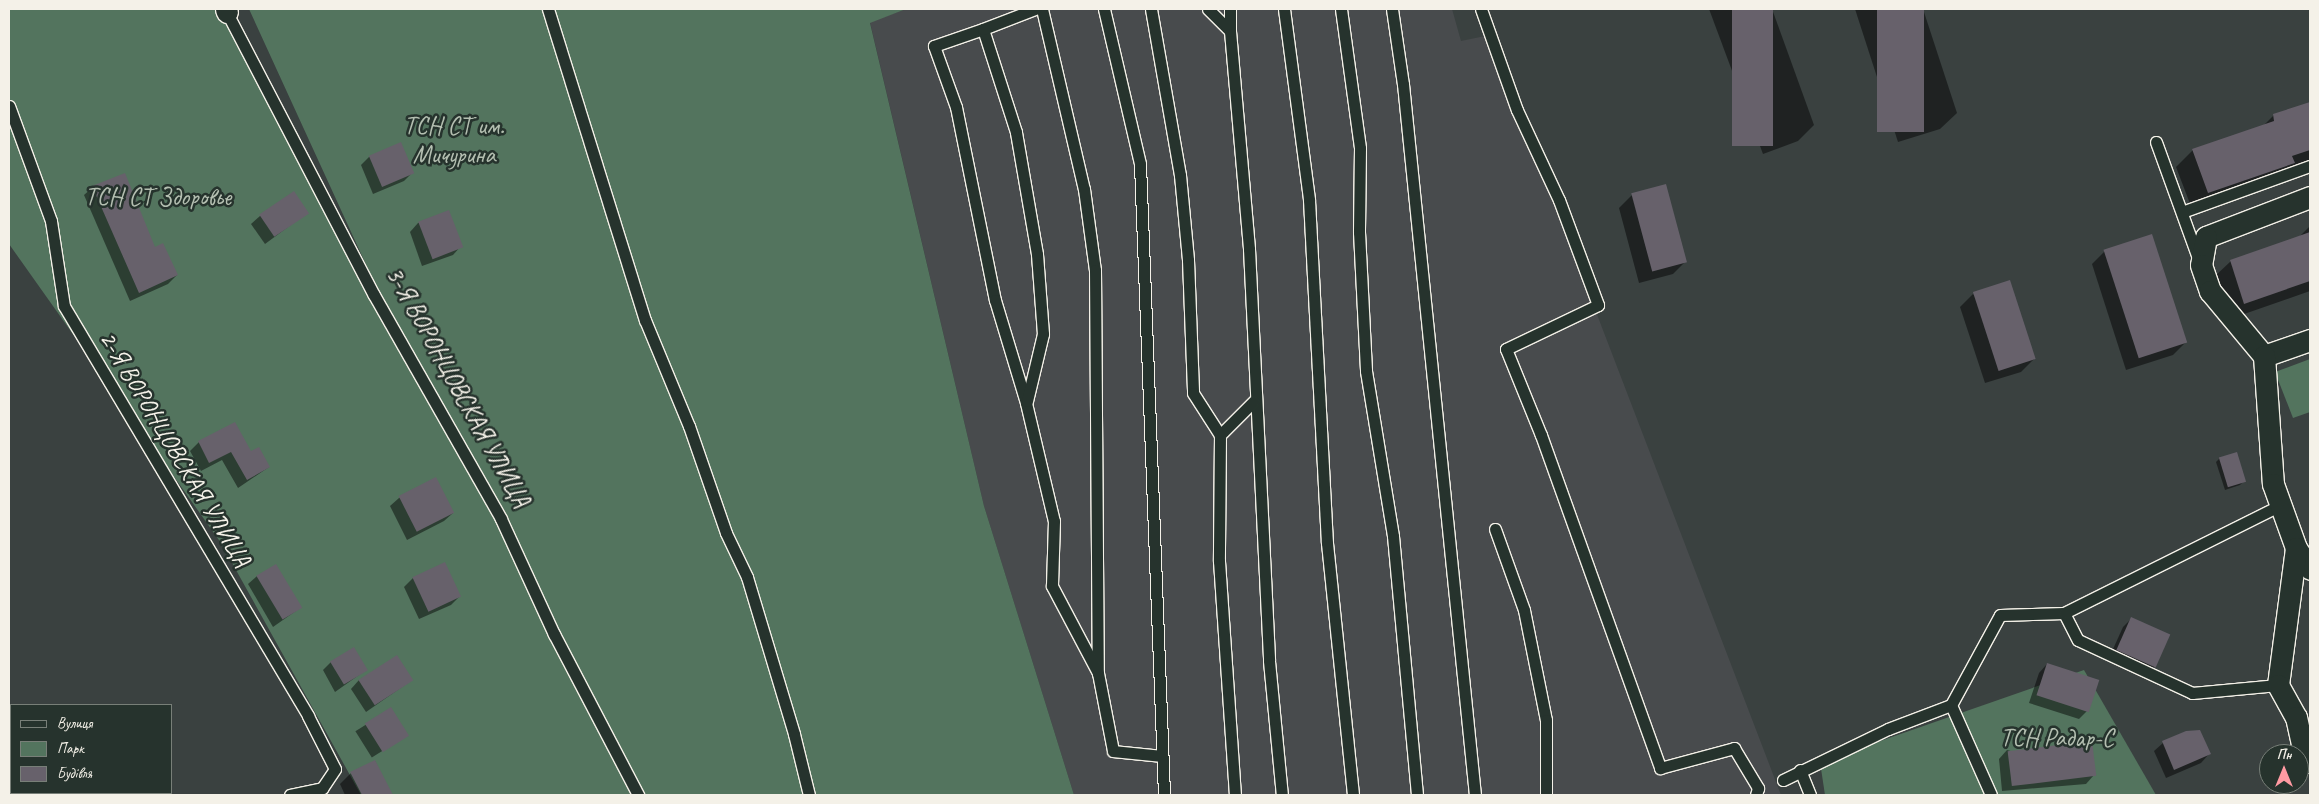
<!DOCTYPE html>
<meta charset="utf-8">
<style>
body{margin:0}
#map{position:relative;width:2319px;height:804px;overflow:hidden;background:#3a4140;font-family:Caveat,sans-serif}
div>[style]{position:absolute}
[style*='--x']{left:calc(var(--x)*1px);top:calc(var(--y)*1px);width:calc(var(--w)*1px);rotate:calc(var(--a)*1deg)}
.built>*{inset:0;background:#484b4d}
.green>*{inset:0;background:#53745e}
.shadow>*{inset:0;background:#0007;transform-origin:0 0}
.building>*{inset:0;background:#67616b;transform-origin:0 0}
.roads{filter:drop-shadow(1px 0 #f4f1e8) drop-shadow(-1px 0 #f4f1e8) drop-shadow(0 1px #f4f1e8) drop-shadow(0 -1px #f4f1e8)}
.service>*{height:11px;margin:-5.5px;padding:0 5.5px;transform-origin:5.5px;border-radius:5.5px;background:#26332d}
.minor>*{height:21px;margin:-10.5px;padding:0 10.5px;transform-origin:10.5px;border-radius:10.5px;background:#26332d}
span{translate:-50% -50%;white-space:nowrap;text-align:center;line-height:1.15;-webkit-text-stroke:5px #26332d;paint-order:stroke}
.park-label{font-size:25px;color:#b4bfb1}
.street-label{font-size:25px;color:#f4f1e8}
.frame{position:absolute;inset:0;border:10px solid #f4f1e8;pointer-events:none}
.legend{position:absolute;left:10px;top:704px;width:162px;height:90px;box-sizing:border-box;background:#26332d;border:1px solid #787f78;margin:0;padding:6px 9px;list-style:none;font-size:15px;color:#f4f1e8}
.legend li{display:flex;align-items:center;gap:10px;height:25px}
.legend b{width:25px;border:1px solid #787f78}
.north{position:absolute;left:2259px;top:744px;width:50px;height:50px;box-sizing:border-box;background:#26332d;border:1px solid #787f78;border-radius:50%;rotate:0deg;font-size:14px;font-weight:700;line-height:20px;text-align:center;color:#f4f1e8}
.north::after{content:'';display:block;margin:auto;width:18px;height:22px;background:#ff9aa2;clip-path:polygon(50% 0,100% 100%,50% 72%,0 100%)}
</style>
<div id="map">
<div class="built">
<i style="clip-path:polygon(906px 9px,1452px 9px,1461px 41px,1490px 35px,1781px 795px,1074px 795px,984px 506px,870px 22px)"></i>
</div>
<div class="green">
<i style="clip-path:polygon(9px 9px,231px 9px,379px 293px,249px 9px,906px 9px,870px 23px,984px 506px,1074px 795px,361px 795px,221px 543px,9px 244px)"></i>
<i style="clip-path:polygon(2310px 359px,2310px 412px,2293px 418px,2275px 372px)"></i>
<i style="clip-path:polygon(2084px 670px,2156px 795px,1825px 795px,1820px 762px)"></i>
</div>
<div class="shadow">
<i style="clip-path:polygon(1709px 9px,1772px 9px,1814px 125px,1798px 141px,1763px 154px)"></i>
<i style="clip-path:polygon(1855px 9px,1923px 9px,1957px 113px,1940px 129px,1898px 142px)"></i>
<i style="clip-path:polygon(2310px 103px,2310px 160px,2289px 168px,2277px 180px,2192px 209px,2176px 167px,2193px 150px,2262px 127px,2274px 115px)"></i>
<i style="clip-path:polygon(370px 156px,412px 173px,404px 181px,373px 194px,361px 165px)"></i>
<i style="clip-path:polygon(93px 187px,177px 275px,168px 284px,130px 301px,84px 195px)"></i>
<i style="clip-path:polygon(1632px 195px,1686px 261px,1673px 274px,1639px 283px,1619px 208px)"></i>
<i style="clip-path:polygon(449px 212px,461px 246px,453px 255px,422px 266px,410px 232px,418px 223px)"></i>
<i style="clip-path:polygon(307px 213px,265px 244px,251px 224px,260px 216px)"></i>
<i style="clip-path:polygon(2310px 226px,2310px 291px,2227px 320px,2214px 277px,2231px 261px,2299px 237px)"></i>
<i style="clip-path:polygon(2105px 251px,2186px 342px,2173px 355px,2126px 370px,2092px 264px)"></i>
<i style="clip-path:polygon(1973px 294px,2034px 359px,2021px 372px,1985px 383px,1960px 307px)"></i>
<i style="clip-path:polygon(199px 442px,250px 453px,269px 467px,238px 488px,222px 460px,201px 471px,190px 451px)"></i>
<i style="clip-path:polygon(2220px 458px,2244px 481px,2240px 485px,2225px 490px,2216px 462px)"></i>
<i style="clip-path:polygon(436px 479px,453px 513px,444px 521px,407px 540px,390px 506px,399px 498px)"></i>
<i style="clip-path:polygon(257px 576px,300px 608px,273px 627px,248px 584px)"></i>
<i style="clip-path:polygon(413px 578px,459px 597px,451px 605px,419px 619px,404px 587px)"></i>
<i style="clip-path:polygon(2131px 619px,2168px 635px,2154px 667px,2145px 675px,2109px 658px,2123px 627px)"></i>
<i style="clip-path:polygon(331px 662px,366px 670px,335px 692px,323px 670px)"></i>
<i style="clip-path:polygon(2047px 664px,2088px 710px,2079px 719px,2029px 703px,2039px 673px)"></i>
<i style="clip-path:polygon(359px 680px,412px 680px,366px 712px,351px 689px)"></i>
<i style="left:391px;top:709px;width:31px;height:42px;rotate:58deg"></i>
<i style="clip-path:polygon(2186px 732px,2209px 754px,2201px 763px,2166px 778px,2154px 751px,2163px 743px)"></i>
<i style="clip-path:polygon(2007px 750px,2094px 775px,2086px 784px,2002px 791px,1999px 759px)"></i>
<i style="clip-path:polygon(375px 761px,391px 795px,345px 795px,340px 784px,351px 773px)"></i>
</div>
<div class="building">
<i style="left:1732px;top:9px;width:41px;height:137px"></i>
<i style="left:1877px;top:9px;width:47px;height:123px"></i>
<i style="clip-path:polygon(2310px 102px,2310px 150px,2292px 156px,2295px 163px,2208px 193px,2192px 149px,2274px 121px,2273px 114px)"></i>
<i style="left:401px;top:142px;width:34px;height:35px;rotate:67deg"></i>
<i style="clip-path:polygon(125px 173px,155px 247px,163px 243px,178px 275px,139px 293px,92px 186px)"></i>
<i style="left:1666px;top:184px;width:81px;height:36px;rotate:75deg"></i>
<i style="left:294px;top:191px;width:27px;height:42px;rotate:56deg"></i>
<i style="left:449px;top:210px;width:40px;height:33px;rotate:69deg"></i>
<i style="clip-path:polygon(2310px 232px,2310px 281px,2244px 304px,2230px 260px)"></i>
<i style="left:2152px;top:234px;width:114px;height:51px;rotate:72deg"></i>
<i style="left:2010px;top:280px;width:83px;height:39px;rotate:72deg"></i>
<i style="clip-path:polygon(235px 422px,251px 451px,259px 447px,270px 467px,247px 480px,231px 452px,209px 463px,198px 441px)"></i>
<i style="left:2237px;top:452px;width:31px;height:19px;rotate:73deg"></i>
<i style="left:436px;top:477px;width:40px;height:42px;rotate:63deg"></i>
<i style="left:445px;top:562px;width:38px;height:36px;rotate:65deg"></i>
<i style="left:276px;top:564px;width:51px;height:23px;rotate:59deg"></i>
<i style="left:2131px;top:617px;width:43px;height:36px;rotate:24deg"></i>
<i style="left:354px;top:647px;width:27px;height:28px;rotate:59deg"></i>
<i style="left:397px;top:655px;width:30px;height:46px;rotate:57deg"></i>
<i style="left:2047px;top:663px;width:55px;height:34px;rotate:18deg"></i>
<i style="left:391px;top:707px;width:34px;height:31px;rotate:58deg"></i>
<i style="clip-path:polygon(2200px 730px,2211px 754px,2174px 770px,2162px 741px,2186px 731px)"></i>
<i style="left:2092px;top:741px;width:35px;height:85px;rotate:83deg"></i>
<i style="clip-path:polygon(375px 760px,393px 795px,362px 795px,350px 772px)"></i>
</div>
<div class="roads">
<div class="service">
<i style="--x:225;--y:9;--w:322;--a:62.5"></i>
<i style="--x:374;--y:295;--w:257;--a:60.4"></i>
<i style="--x:501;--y:519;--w:127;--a:65.3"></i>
<i style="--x:554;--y:634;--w:182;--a:62.4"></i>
<i style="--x:548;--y:9;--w:326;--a:72.7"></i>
<i style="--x:645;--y:320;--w:115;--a:67.5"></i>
<i style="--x:689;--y:426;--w:113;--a:70.9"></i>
<i style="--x:726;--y:533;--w:49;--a:64.5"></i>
<i style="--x:747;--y:577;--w:164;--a:73.3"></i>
<i style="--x:794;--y:734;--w:63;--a:76.2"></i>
<i style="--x:1042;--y:9;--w:185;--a:76.9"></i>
<i style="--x:1084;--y:189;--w:82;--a:82.3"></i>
<i style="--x:1095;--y:270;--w:403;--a:89.6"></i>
<i style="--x:1098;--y:673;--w:79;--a:79.1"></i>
<i style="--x:1113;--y:751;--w:49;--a:5.8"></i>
<i style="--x:1104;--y:9;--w:159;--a:76.9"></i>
<i style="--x:1140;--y:164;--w:631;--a:87.82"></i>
<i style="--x:1151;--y:9;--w:169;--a:80.1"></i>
<i style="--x:1180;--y:175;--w:85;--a:84.6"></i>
<i style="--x:1188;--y:260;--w:133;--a:87.8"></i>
<i style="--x:1193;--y:393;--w:50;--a:57.3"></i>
<i style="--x:1220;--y:435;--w:126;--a:90.5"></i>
<i style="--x:1219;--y:561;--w:235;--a:86.1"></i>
<i style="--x:1208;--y:9;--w:31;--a:45"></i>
<i style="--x:1230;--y:31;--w:219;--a:85"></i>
<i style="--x:1249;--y:249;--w:412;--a:87.2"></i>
<i style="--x:1269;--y:661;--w:135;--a:84.5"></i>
<i style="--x:1284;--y:9;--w:193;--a:82.5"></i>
<i style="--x:1309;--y:200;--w:343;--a:87"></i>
<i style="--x:1327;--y:543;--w:253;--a:84.1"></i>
<i style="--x:1341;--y:9;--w:140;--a:82.2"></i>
<i style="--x:1360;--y:148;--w:84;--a:90.7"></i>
<i style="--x:1359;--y:232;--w:139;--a:87.1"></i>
<i style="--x:1366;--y:371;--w:167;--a:80.7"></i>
<i style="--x:1393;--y:536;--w:260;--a:84.7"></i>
<i style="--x:1392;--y:9;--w:76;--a:81.7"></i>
<i style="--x:1403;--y:84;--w:715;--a:84.22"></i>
<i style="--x:1481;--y:9;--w:107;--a:70.4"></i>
<i style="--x:1517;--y:110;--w:99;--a:65"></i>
<i style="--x:1559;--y:200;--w:112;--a:69.6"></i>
<i style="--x:1598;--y:305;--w:102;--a:154.4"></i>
<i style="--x:1506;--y:349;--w:93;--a:67.9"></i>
<i style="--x:1541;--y:435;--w:354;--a:70.3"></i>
<i style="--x:1660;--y:768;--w:77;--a:-15.1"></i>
<i style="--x:1734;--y:748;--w:47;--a:59"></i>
<i style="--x:1758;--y:788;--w:7;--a:106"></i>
<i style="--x:983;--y:29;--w:52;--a:160.9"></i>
<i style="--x:934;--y:46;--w:65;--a:70.2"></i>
<i style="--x:956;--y:107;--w:197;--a:78.6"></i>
<i style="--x:995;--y:300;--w:108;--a:73.2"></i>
<i style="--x:1026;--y:403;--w:121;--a:76.7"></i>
<i style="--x:1054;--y:521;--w:65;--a:91.8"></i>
<i style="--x:1052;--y:586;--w:96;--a:62.1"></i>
<i style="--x:1230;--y:31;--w:22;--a:-90"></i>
<i style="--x:9;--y:106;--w:122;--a:69.9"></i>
<i style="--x:51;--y:221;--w:86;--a:81.3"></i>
<i style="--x:64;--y:306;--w:477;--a:59.2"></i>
<i style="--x:308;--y:716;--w:59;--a:63"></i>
<i style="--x:335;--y:769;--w:23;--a:124"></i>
<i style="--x:2156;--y:142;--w:123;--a:70.1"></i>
<i style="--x:2182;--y:212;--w:136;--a:-19.8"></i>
<i style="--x:1027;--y:401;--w:69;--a:-76.6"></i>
<i style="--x:1043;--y:334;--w:80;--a:-94.3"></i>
<i style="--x:1037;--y:254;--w:124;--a:-99.8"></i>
<i style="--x:1016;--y:132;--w:108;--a:-107.8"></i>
<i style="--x:983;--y:29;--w:56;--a:-21"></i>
<i style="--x:1220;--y:435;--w:48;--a:-45"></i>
<i style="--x:1495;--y:529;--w:86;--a:70.3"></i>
<i style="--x:1524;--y:610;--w:112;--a:78.7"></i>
<i style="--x:1546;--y:720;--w:75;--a:90"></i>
<i style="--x:2064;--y:613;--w:30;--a:63"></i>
<i style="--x:2078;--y:640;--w:126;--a:24.9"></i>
<i style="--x:2192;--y:693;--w:86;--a:-5.3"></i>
<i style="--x:1951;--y:705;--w:98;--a:66"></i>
<i style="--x:1800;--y:770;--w:27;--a:68"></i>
<i style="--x:1783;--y:780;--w:117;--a:-25.9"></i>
<i style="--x:1888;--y:729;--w:67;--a:-20.9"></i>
<i style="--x:1951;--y:705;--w:102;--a:-61.4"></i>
<i style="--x:2000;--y:615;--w:64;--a:-1.8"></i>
<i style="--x:2064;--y:613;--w:242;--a:-26.5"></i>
<i style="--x:290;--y:795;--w:33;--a:-12"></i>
</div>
<div class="minor">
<i style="--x:226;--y:9;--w:3;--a:72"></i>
<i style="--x:2310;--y:197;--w:111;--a:159"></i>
<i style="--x:2206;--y:237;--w:28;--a:100"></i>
<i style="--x:2201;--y:265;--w:28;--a:71"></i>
<i style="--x:2210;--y:291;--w:85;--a:50.3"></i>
<i style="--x:2264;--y:356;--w:49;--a:-19.2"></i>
<i style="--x:2264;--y:356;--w:128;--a:86"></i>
<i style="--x:2273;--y:484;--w:68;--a:70.2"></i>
<i style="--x:2296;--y:548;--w:25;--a:56"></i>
<i style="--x:2296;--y:548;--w:138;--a:97.5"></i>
<i style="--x:2278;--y:685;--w:37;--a:61"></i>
<i style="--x:2296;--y:717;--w:46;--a:77.5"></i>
<i style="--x:2306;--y:762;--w:4;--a:-14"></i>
</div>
</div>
<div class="park-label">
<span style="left:454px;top:141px">ТСН СТ им.<br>Мичурина</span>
<span style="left:158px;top:197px">ТСН СТ Здоровье</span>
<span style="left:2057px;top:738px">ТСН Радар-С</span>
</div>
<div class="street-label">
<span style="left:458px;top:387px;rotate:61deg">3-Я ВОРОНЦОВСКАЯ УЛИЦА</span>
<span style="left:175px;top:449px;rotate:59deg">2-Я ВОРОНЦОВСКАЯ УЛИЦА</span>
</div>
<div class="frame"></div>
<ul class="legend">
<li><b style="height:6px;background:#26332d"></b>Вулиця</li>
<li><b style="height:14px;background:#53745e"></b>Парк</li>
<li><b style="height:14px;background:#67616b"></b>Будівля</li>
</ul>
<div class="north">Пн</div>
</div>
